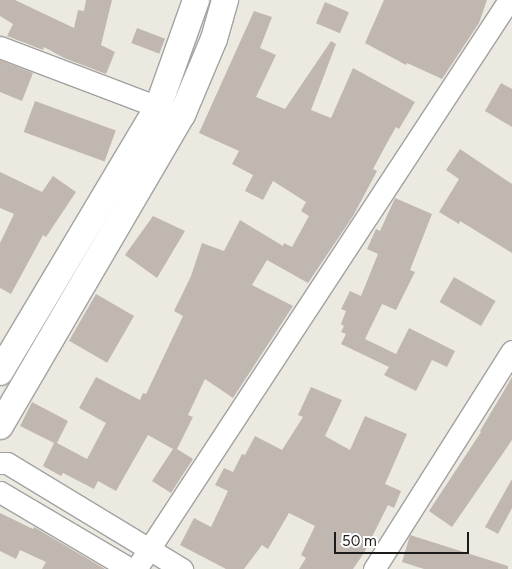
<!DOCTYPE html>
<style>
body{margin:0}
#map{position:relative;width:512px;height:569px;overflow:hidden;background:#ece9e0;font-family:Figtree,sans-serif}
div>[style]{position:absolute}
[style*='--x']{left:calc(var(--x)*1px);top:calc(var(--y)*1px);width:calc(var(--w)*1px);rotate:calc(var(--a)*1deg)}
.building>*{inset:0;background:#c0b8b0;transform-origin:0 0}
.roads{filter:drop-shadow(1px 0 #a2a2a2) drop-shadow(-1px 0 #a2a2a2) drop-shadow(0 1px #a2a2a2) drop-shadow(0 -1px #a2a2a2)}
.minor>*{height:21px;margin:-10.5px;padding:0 10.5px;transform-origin:10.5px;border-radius:10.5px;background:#fff}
.tertiary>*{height:26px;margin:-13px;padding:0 13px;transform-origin:13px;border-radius:13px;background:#fff}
span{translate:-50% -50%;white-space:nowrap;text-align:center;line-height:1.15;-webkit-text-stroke:4px #fff;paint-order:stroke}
.scale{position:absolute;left:334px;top:532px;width:135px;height:22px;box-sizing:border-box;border:2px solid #1b1b1b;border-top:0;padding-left:6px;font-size:15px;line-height:18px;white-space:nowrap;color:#1b1b1b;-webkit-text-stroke:4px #fff;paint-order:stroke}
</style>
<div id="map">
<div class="building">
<i style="clip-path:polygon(0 0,15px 0,74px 28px,78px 10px,84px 11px,86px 0,112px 0,101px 45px,115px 52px,106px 74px,64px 58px,44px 47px,43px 50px,7px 36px,13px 24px,0 16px)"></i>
<i style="clip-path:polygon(384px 0,487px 0,479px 23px,442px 79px,407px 63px,406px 65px,365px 43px)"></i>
<i style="left:325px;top:2px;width:26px;height:23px;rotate:23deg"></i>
<i style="clip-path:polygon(254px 11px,272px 17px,260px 48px,276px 55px,256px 97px,285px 109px,331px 41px,336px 44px,311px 110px,331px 118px,353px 68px,415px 102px,399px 129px,396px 127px,387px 143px,373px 169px,377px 171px,353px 216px,308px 283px,267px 260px,252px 285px,293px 306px,233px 398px,205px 379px,188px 415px,193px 417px,177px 449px,193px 459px,171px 493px,152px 481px,173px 449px,148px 435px,116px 491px,98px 481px,94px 489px,63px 473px,61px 476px,43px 466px,54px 443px,20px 426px,32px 402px,68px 421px,57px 443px,87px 459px,106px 423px,79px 408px,96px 377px,140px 400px,143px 393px,146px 394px,183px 316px,174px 311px,191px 276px,202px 243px,224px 251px,240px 220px,283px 246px,284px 243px,292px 247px,309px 216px,301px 211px,306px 202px,273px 181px,263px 200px,245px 191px,253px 175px,232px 164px,239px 151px,199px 133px)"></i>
<i style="left:137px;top:28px;width:30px;height:16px;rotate:21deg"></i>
<i style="clip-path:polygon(0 60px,33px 73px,22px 101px,0 92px)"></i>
<i style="clip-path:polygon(501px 83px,512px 89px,512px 127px,485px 111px)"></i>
<i style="left:35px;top:101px;width:86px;height:33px;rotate:20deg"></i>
<i style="clip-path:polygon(460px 149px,512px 184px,512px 253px,460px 221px,459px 224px,439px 212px,459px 179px,446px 170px)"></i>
<i style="clip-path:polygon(0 172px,42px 192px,53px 176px,76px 192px,46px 237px,43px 235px,11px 294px,0 288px,0 243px,14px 214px,0 208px)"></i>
<i style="clip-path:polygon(395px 198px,432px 214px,410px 270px,415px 272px,396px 310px,382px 304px,365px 339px,396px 354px,409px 328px,455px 351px,447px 367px,432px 360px,416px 391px,384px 375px,389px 367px,341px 344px,346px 334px,341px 332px,344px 326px,341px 324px,346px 311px,341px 309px,350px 291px,361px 296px,378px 254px,367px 249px,376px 229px,380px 231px)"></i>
<i style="clip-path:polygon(153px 216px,185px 231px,157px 278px,125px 255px)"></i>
<i style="left:454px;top:277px;width:48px;height:29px;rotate:30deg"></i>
<i style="left:96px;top:294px;width:44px;height:54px;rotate:30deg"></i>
<i style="clip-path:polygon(512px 377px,512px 440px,452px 527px,429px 511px,481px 432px,480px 431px)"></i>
<i style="clip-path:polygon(311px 387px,342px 400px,325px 436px,350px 450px,365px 416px,407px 434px,385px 484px,401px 491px,394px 508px,388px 505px,364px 553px,353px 569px,299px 569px,306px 558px,301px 555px,315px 526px,289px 513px,268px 549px,262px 545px,244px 569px,226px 569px,180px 545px,194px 518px,211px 527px,228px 491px,215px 485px,224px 468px,233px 472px,242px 454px,245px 455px,255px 436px,282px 450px,303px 417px,298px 415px)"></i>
<i style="clip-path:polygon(512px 479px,512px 508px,498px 534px,485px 527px)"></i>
<i style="clip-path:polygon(0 513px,33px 529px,34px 527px,105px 569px,42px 569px,46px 562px,20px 550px,16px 559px,0 551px)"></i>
<i style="clip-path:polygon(410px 535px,508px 566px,508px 569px,424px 569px,402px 562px)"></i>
</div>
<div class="roads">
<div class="minor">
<i style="--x:0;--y:47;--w:169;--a:20.8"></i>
<i style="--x:0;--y:463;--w:7;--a:0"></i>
<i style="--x:7;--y:463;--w:205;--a:31.2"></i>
<i style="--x:0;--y:492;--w:151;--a:30.6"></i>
<i style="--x:136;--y:569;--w:680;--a:-56.75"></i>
<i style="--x:374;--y:569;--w:258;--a:-57.7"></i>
</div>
<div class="tertiary">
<i style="--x:0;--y:372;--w:309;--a:-59.2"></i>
<i style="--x:158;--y:107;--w:114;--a:-70.4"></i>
<i style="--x:0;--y:426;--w:360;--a:-59.7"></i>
<i style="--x:182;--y:115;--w:82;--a:-67.2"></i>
<i style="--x:214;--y:39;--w:41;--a:-74.2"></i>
</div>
</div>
<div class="scale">50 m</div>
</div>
